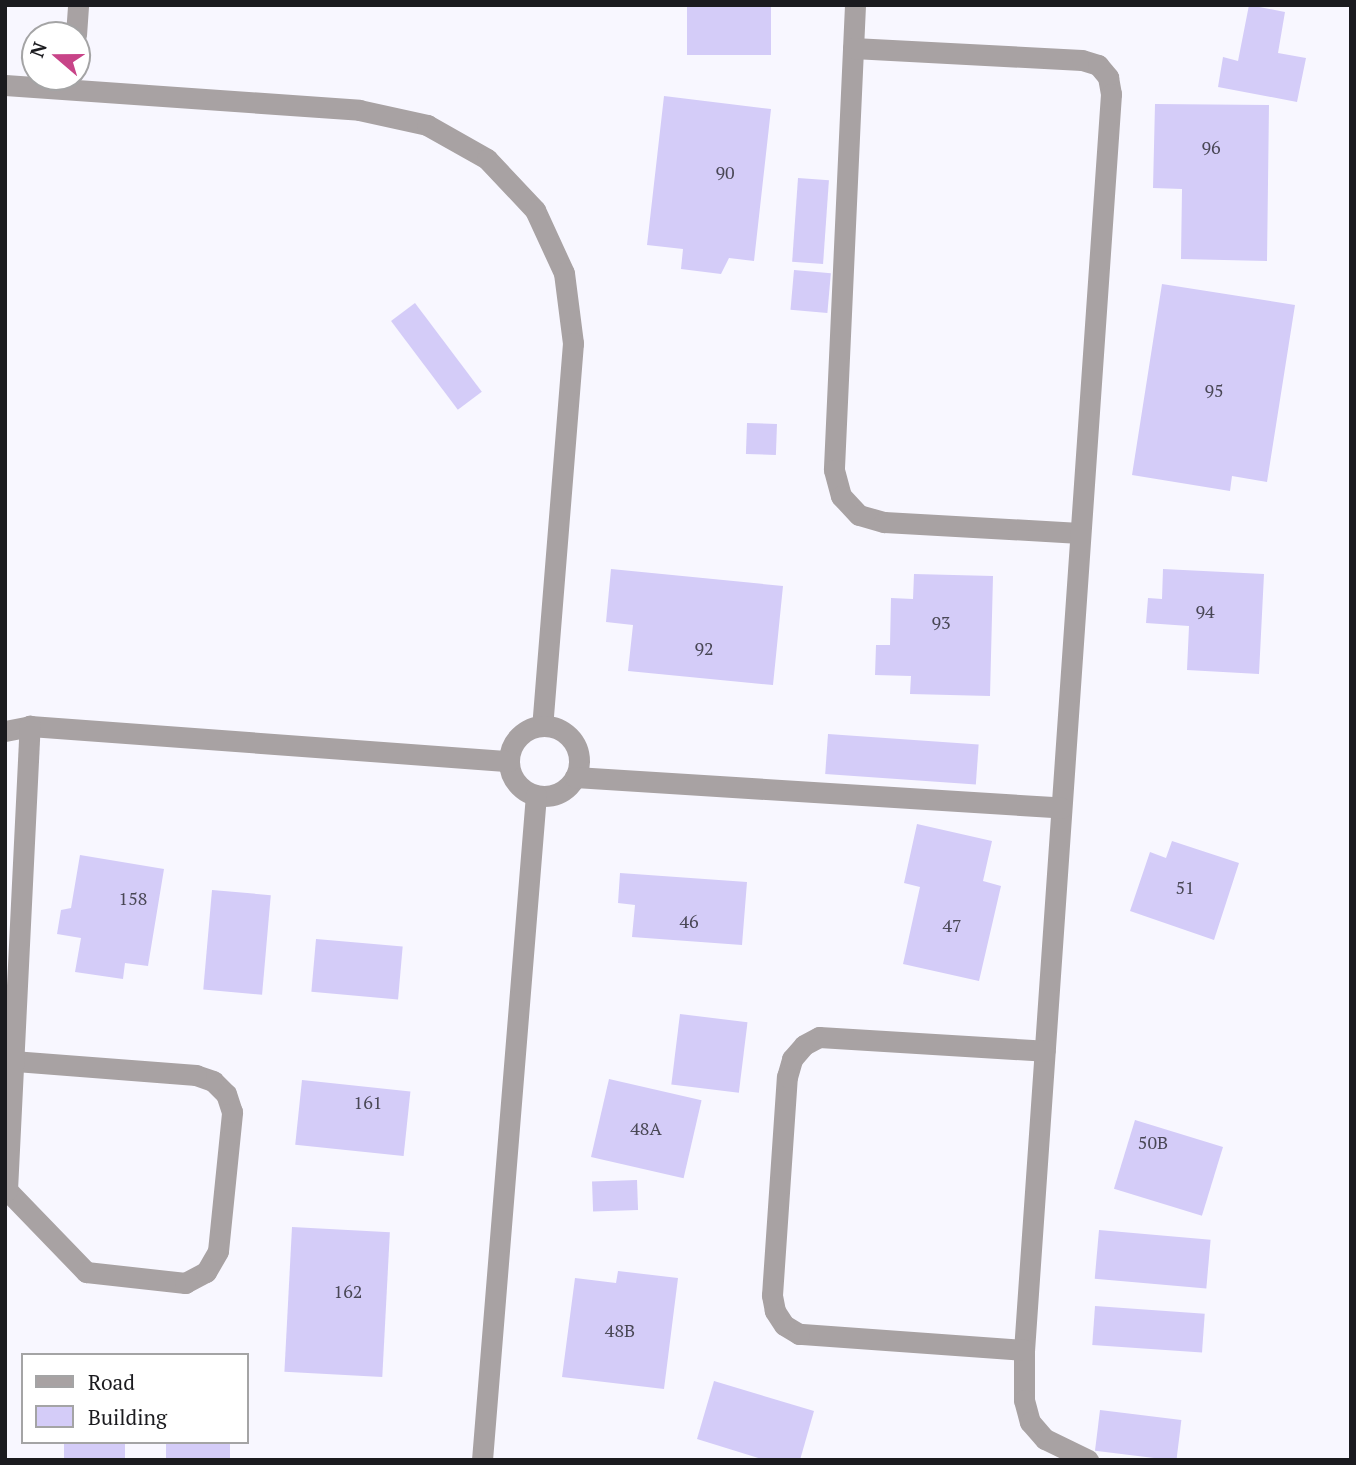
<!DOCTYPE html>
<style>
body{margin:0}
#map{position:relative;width:1356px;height:1465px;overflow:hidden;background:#f8f7ff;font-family:"PT Serif",serif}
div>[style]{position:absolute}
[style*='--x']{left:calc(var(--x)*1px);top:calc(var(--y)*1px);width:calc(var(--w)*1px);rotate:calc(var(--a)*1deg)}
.building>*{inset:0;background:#d4ccf8;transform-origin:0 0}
.street>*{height:21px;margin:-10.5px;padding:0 10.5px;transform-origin:10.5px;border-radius:10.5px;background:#a8a2a3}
.street>.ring{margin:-10.5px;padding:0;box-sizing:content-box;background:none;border:21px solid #a8a2a3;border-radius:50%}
span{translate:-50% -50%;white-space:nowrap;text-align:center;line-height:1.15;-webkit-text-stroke:5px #fff;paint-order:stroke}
.number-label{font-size:18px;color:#494755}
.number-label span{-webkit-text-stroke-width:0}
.frame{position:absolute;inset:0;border:7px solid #1b1b1f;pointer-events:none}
.legend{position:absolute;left:21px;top:1353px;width:228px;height:91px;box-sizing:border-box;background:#fff;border:2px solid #a4a4a5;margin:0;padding:9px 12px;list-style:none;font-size:21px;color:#1b1b1f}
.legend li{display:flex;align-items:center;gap:14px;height:35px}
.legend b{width:35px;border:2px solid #a4a4a5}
.north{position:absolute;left:21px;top:21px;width:70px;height:70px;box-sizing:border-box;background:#fff;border:2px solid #a4a4a5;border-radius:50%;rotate:290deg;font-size:19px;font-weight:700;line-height:28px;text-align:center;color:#1b1b1f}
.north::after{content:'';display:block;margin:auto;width:24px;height:32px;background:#c84488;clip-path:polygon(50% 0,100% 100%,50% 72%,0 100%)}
</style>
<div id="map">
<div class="building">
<i style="left:687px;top:5px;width:84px;height:50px"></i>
<i style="clip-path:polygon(1249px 5px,1285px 12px,1278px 53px,1306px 58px,1297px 102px,1218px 87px,1223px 57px,1238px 61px)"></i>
<i style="clip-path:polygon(664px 96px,771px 109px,754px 261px,729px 258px,721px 274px,681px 269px,683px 249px,647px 245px)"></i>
<i style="clip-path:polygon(1155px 104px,1269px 105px,1267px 261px,1181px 259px,1182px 189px,1153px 188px)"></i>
<i style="left:798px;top:178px;width:31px;height:84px;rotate:4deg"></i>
<i style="left:794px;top:270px;width:37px;height:40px;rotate:5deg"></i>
<i style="clip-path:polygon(1162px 284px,1295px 305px,1267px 482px,1232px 476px,1230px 491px,1132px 475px)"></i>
<i style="left:415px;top:303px;width:111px;height:30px;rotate:53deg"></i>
<i style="left:747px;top:423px;width:30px;height:31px;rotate:2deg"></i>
<i style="clip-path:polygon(611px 569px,783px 586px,773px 685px,628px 671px,633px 625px,606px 622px)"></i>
<i style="clip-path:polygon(1163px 569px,1264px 574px,1259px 674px,1187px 670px,1189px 626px,1146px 623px,1148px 598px,1162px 599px)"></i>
<i style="clip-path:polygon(914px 574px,993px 576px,990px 696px,910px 694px,911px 676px,875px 675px,876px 645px,890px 645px,891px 598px,913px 599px)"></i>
<i style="left:828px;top:734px;width:151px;height:40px;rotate:4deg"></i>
<i style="clip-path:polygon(917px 824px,992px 841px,983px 881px,1001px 886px,979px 981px,903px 964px,920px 887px,904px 883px)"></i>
<i style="clip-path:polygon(1172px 841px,1239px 863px,1214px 940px,1130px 911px,1150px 852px,1166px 858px)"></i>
<i style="clip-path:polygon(80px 855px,164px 869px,148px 966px,125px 963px,123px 979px,75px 972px,81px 938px,57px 934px,61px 910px,71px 908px)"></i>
<i style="clip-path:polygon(620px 873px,747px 882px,742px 945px,632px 937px,635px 905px,618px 903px)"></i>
<i style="left:212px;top:890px;width:59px;height:100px;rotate:5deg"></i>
<i style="left:316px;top:939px;width:87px;height:53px;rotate:5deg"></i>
<i style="left:680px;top:1014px;width:68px;height:71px;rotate:7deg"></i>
<i style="left:609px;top:1079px;width:95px;height:80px;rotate:13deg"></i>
<i style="left:302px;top:1080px;width:109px;height:65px;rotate:6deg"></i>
<i style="left:1135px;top:1120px;width:92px;height:72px;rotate:17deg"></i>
<i style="left:637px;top:1180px;width:30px;height:45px;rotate:88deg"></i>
<i style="left:292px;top:1227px;width:98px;height:145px;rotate:3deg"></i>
<i style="left:1099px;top:1230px;width:112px;height:49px;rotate:5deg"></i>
<i style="clip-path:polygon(618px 1271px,678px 1278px,664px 1389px,562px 1377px,575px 1278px,616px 1283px)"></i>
<i style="left:1095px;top:1306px;width:110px;height:39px;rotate:4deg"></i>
<i style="clip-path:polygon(714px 1381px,814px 1411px,800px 1460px,765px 1460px,697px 1439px)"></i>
<i style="left:1100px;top:1410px;width:82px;height:41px;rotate:7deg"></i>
<i style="left:64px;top:1442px;width:61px;height:18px"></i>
<i style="left:166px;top:1442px;width:64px;height:18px"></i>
</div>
<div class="street">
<i style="--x:855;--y:5;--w:465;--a:92.6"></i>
<i style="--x:834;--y:470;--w:27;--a:75"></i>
<i style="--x:841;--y:496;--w:26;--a:47"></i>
<i style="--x:859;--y:515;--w:26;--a:16"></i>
<i style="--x:884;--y:522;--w:196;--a:3.2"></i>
<i style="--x:76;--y:35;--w:30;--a:-86"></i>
<i style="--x:853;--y:48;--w:229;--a:3"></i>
<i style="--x:1082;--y:60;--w:17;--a:17"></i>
<i style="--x:1098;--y:65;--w:16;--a:50"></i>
<i style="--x:1108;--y:77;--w:17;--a:80"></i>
<i style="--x:1111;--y:94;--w:1259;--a:93.96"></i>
<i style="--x:1024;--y:1350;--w:50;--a:90"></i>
<i style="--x:1024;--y:1400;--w:23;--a:75"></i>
<i style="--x:1030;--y:1422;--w:23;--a:49"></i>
<i style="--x:1045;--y:1439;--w:48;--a:26"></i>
<i style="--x:5;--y:85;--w:355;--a:4"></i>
<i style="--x:359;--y:110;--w:70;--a:12.4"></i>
<i style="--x:427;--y:125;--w:69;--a:29.5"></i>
<i style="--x:487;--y:159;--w:70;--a:46.7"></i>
<i style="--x:535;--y:210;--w:69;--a:65.3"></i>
<i style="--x:564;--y:273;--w:71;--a:82.7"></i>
<i style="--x:573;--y:343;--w:383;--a:94.6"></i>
<i class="ring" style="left:509px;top:726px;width:49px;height:49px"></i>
<i style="--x:5;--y:731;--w:25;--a:-11"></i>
<i style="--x:30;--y:726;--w:480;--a:4.2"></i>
<i style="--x:575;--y:777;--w:487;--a:3.6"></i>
<i style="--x:5;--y:1188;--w:117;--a:46"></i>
<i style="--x:86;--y:1272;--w:100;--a:6.3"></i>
<i style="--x:185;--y:1283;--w:24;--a:-28"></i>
<i style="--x:206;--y:1272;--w:24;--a:-60"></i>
<i style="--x:218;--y:1251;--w:140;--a:-84.2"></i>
<i style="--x:232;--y:1112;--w:19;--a:-108"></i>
<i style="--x:226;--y:1094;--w:18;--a:-135"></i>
<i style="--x:213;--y:1081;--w:18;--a:-161"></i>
<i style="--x:196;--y:1075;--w:184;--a:-175.6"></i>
<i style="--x:7;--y:1190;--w:465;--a:-87.2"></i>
<i style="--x:1024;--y:1350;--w:226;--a:-175.9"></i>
<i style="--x:799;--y:1334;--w:17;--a:-149"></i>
<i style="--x:784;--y:1325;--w:17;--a:-123"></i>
<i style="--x:775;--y:1311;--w:16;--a:-101"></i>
<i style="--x:772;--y:1295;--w:219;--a:-86.1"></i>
<i style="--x:787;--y:1077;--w:19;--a:-74"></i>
<i style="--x:792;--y:1059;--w:18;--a:-49"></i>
<i style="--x:804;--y:1045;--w:17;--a:-28"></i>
<i style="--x:819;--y:1037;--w:226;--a:3.5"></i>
<i style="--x:482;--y:1460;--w:667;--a:-85.36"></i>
</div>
<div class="number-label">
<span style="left:1211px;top:147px">96</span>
<span style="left:725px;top:172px">90</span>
<span style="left:1214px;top:390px">95</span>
<span style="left:1205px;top:611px">94</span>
<span style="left:941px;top:622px">93</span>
<span style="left:704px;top:648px">92</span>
<span style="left:1185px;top:887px">51</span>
<span style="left:133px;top:898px">158</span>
<span style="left:689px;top:921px">46</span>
<span style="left:952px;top:925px">47</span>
<span style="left:368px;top:1102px">161</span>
<span style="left:646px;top:1128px">48A</span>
<span style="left:1153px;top:1142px">50B</span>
<span style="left:348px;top:1291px">162</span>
<span style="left:620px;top:1330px">48B</span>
</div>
<div class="frame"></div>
<ul class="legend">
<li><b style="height:9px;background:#a8a2a3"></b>Road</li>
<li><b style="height:19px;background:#d4ccf8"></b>Building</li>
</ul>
<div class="north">N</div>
</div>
